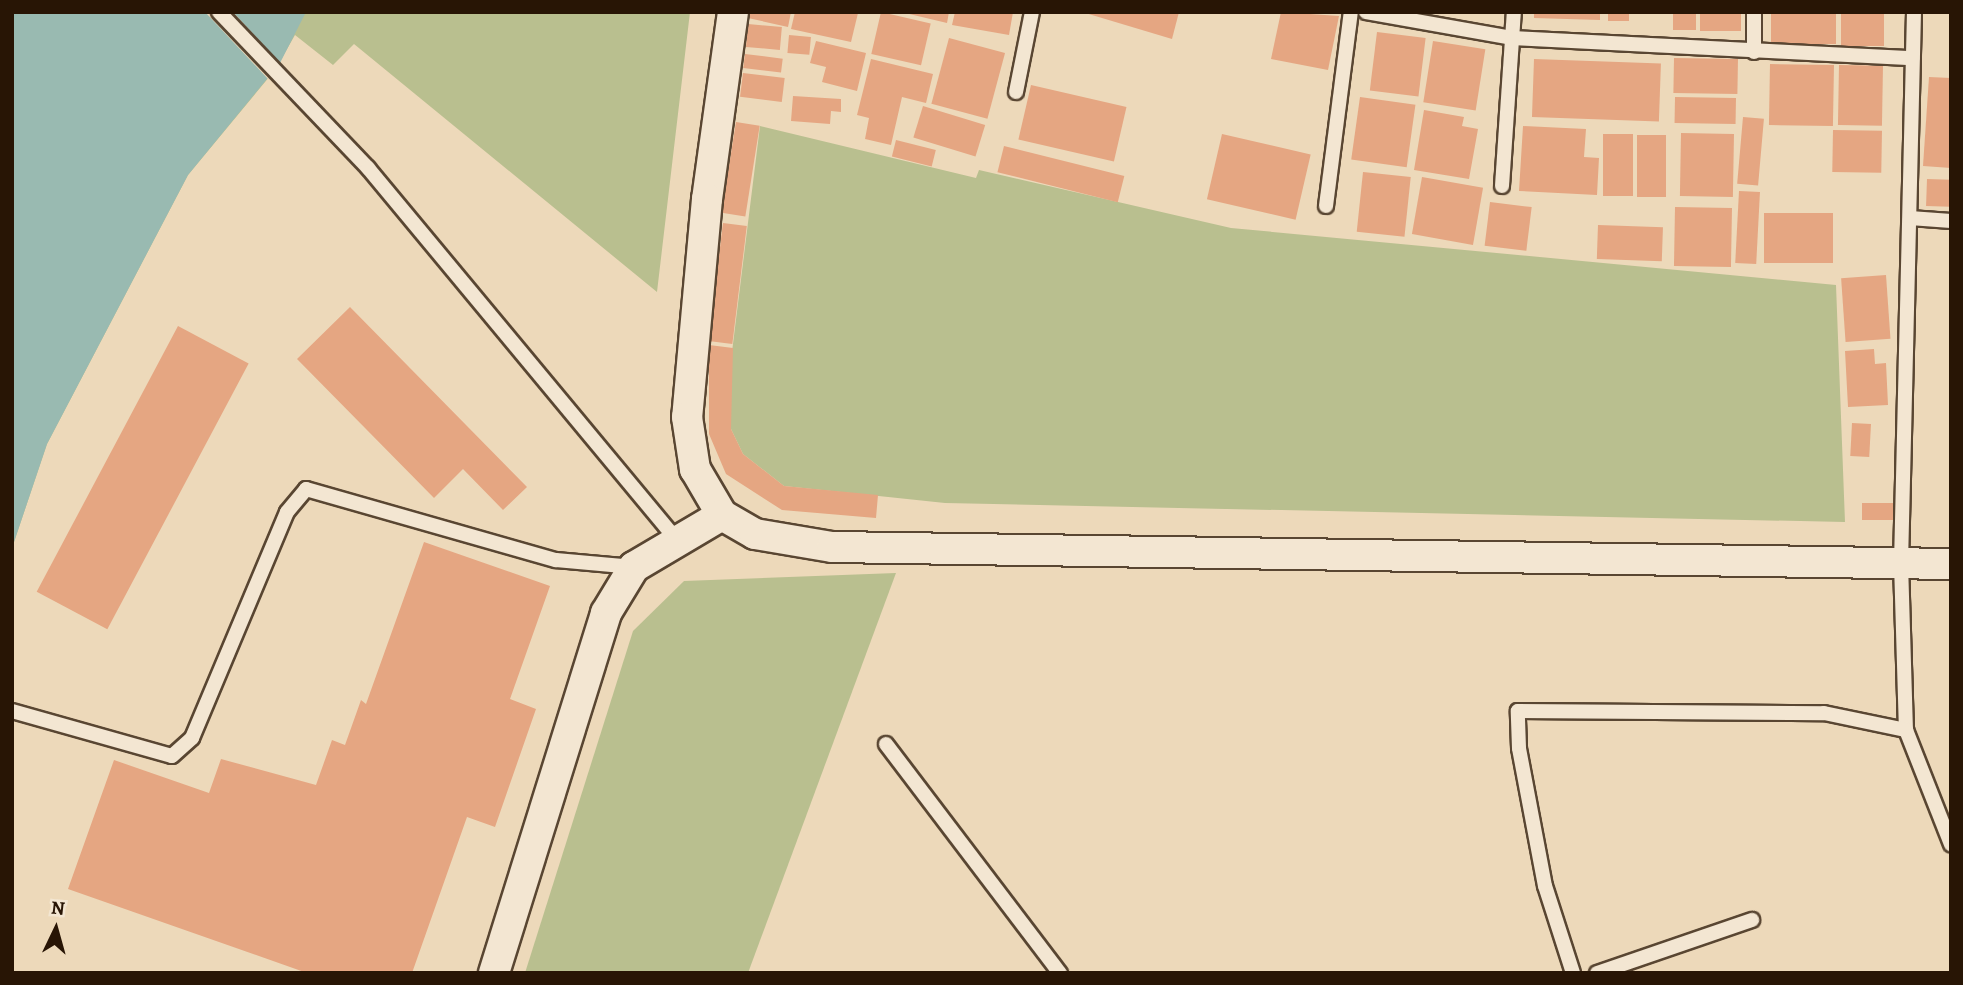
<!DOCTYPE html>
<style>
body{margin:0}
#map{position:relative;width:1963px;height:985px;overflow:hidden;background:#edd9ba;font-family:Alegreya,serif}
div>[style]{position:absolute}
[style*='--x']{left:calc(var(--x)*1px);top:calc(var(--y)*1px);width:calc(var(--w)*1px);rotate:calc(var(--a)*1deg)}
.green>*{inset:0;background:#b9bf8f}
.water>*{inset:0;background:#99bab1}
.pier>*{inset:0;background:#edd9ba}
.building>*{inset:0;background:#e5a682;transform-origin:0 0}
.roads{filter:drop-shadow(2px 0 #594632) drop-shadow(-2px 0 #594632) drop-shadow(0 2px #594632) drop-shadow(0 -2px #594632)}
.lane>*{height:14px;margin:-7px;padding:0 7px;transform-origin:7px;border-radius:7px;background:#f3e6d2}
.street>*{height:30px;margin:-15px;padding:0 15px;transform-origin:15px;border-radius:15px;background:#f3e6d2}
span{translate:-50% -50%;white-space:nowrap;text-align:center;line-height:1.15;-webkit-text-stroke:5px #f3e6d2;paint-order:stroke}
.frame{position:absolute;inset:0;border:14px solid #281505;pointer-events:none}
.north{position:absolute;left:21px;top:894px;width:70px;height:70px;-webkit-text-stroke:5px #f3e6d2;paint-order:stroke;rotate:5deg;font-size:19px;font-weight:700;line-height:28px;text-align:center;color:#281505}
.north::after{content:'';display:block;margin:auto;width:24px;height:32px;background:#281505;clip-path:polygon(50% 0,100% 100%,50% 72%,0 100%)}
</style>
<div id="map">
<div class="green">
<i style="clip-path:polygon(12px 12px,690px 12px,657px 292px,354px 44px,333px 65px,295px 35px,275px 70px,188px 175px,47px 444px,12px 548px)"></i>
<i style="clip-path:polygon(760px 126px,976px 178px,979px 170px,1231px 228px,1836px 285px,1845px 522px,945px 503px,784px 486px,743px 454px,731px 429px,729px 376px)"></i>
<i style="clip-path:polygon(896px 573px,748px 973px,525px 973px,633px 631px,684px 581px)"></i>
</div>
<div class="water">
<i style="clip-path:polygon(12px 12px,306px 12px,280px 63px,188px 175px,47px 444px,12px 548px)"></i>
</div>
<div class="pier">
<i style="clip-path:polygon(205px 12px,233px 12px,280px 63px,268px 79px)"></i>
</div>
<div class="building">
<i style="clip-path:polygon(749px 12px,791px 12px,788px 27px,748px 18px)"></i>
<i style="clip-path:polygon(795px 12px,858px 13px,851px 42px,791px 29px)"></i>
<i style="left:881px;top:12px;width:51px;height:43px;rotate:13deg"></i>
<i style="clip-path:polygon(901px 12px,949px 12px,947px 23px)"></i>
<i style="clip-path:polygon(955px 12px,1013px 12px,1009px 35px,952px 25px)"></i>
<i style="clip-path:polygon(1082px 12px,1179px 12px,1172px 39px)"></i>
<i style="clip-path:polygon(1281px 12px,1339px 16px,1328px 70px,1271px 59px)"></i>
<i style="clip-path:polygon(1534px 12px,1600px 12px,1600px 20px,1534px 18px)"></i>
<i style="left:1608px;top:12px;width:21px;height:9px"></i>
<i style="left:1673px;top:12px;width:23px;height:18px"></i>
<i style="left:1700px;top:12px;width:41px;height:19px"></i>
<i style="left:1771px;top:12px;width:65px;height:32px"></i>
<i style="left:1841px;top:12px;width:43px;height:34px"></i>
<i style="left:748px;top:24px;width:34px;height:23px;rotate:5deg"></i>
<i style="left:1377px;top:32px;width:49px;height:59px;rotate:7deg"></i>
<i style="left:789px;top:35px;width:22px;height:18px;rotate:5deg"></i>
<i style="left:949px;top:38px;width:58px;height:68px;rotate:15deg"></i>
<i style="clip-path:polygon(816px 41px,866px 53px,857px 91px,822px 82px,826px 67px,810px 63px)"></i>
<i style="left:1433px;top:41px;width:53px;height:62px;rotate:9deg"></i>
<i style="left:745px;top:54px;width:38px;height:14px;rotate:7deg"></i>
<i style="left:1674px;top:58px;width:64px;height:35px;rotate:1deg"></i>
<i style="clip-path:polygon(871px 59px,933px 74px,926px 103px,902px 97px,891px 145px,865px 139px,869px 118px,857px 115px)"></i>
<i style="left:1534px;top:59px;width:127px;height:58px;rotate:2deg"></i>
<i style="left:1770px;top:64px;width:64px;height:61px;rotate:1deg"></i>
<i style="left:1839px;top:65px;width:44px;height:60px;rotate:1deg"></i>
<i style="left:743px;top:73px;width:42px;height:24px;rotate:7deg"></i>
<i style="clip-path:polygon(1929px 77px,1951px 78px,1951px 168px,1923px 166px)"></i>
<i style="left:1031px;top:85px;width:98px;height:56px;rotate:13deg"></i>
<i style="clip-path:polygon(793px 96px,841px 99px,841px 112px,831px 111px,830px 124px,791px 121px)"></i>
<i style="left:1360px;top:97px;width:56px;height:63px;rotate:8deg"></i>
<i style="left:1675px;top:97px;width:61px;height:26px;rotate:1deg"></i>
<i style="left:923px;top:106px;width:65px;height:33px;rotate:17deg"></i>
<i style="clip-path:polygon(1424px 110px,1464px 117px,1462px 126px,1478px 129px,1469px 179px,1414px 170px)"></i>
<i style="left:1743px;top:117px;width:21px;height:67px;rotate:5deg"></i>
<i style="left:736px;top:122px;width:24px;height:92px;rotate:9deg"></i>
<i style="clip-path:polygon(1523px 126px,1586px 129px,1584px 157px,1599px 158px,1597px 195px,1519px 191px)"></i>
<i style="left:1833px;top:130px;width:49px;height:42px;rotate:1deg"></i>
<i style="left:1681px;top:133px;width:53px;height:63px;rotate:1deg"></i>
<i style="left:1222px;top:134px;width:91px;height:67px;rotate:13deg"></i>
<i style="left:1603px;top:134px;width:30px;height:62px"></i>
<i style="left:1637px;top:135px;width:29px;height:62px"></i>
<i style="left:896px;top:140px;width:41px;height:17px;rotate:14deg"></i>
<i style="left:1004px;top:146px;width:124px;height:27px;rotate:14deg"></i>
<i style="left:1363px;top:172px;width:48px;height:60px;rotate:6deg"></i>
<i style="left:1422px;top:177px;width:62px;height:58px;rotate:10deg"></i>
<i style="left:1927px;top:179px;width:24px;height:27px;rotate:2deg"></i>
<i style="left:1739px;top:191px;width:21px;height:72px;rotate:3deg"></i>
<i style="left:1490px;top:202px;width:42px;height:44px;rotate:7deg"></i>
<i style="left:1675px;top:207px;width:57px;height:59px;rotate:1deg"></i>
<i style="left:1764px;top:213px;width:69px;height:50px"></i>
<i style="left:723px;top:223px;width:24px;height:119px;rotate:7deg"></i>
<i style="left:1598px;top:225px;width:65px;height:34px;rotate:2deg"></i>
<i style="left:1886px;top:275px;width:64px;height:45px;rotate:86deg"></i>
<i style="clip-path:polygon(350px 307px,527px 487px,503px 510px,463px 469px,434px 498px,297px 359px)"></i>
<i style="left:178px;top:326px;width:80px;height:301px;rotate:28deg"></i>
<i style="clip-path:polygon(709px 345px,733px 348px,731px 429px,743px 454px,784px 486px,878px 495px,876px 518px,782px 510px,726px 474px,709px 434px)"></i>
<i style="clip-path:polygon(1874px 349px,1875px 364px,1886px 363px,1888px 405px,1848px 407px,1845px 351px)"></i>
<i style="left:1852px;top:423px;width:19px;height:33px;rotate:3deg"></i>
<i style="left:1862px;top:503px;width:31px;height:17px"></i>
<i style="clip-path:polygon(424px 542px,550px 586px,510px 699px,536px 709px,495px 827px,467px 817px,412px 973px,307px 973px,68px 889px,114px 760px,209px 793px,221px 759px,316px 785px,332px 740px,345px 745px,361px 700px,366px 704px)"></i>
</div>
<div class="roads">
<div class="lane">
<i style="--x:219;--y:12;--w:216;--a:46.3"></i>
<i style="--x:368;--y:168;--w:481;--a:50.3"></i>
<i style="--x:1366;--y:12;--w:148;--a:10.1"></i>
<i style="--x:1512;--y:38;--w:401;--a:2.9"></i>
<i style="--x:1914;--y:12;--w:551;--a:91.35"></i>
<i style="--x:1901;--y:563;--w:167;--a:88.3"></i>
<i style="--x:1906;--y:730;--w:123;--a:68.5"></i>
<i style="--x:1754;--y:52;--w:40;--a:-90"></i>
<i style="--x:1016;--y:92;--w:82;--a:-78.7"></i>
<i style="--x:1502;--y:186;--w:174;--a:-86.1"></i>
<i style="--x:1326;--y:206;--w:196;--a:-82.7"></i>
<i style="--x:1910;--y:218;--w:41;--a:4.2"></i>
<i style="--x:12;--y:711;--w:166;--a:15.7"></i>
<i style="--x:172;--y:756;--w:27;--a:-42"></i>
<i style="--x:192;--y:738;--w:245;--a:-67.2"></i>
<i style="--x:287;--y:512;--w:30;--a:-50"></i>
<i style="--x:306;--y:489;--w:260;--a:15.9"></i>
<i style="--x:556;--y:560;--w:78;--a:5.1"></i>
<i style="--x:886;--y:744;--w:288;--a:52.8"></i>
<i style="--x:1573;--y:973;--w:91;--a:-107.8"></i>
<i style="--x:1545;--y:886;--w:140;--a:-100.7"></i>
<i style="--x:1519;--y:748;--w:37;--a:-92"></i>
<i style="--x:1518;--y:711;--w:306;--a:0.4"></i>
<i style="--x:1824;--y:713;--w:84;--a:11.7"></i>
<i style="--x:1597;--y:973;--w:164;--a:-18.9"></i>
</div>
<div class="street">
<i style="--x:733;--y:12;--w:189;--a:97.9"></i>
<i style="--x:707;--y:199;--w:219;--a:95.2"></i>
<i style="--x:687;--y:417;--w:53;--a:81.3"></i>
<i style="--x:695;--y:469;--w:53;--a:59.6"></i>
<i style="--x:722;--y:515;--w:38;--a:30"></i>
<i style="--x:755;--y:534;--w:78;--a:9.6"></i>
<i style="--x:832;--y:547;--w:1119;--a:0.87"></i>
<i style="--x:494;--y:973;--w:377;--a:-72.7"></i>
<i style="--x:606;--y:613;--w:54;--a:-58.7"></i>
<i style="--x:634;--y:567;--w:102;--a:-30.6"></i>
</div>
</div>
<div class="frame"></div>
<div class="north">N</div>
</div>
